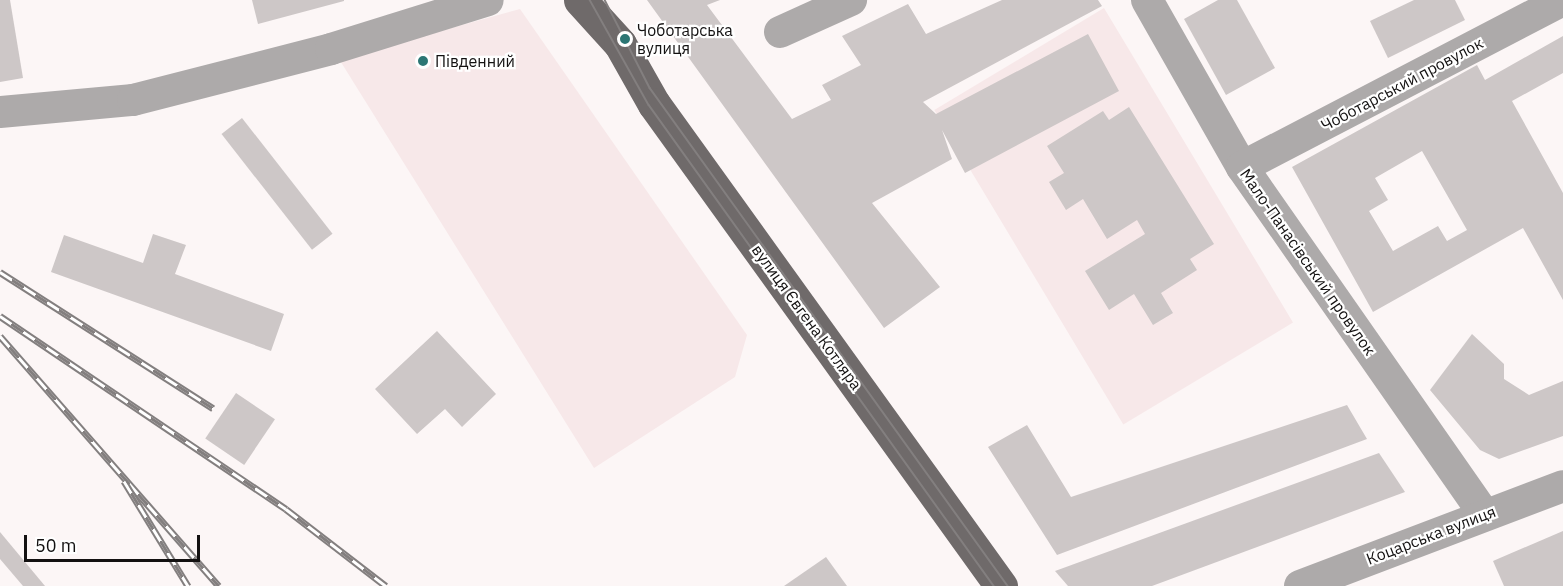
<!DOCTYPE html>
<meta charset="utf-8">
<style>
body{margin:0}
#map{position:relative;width:1563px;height:586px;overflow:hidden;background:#fcf6f6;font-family:"IBM Plex Sans",sans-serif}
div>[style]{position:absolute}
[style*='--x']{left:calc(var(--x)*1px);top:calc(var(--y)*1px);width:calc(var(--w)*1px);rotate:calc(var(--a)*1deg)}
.built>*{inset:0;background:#f7e8e9;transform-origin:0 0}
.building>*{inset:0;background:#cdc7c7;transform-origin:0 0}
.minor>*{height:32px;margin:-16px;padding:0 16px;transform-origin:16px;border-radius:16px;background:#adaaaa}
.major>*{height:33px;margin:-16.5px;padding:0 16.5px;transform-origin:16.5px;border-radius:16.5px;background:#6f6a6a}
.tram>*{height:1.5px;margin:-0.75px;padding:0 0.75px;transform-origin:0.75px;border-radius:0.75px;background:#837f7f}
.rail>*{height:7px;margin-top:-3.5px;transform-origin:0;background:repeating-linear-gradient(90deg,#fff 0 14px,#837f7f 0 28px);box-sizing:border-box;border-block:2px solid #837f7f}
.dots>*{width:16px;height:16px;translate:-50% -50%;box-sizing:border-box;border:3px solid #fff;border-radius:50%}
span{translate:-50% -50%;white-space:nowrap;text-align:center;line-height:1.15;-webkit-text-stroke:4.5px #fff;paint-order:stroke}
.poi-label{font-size:16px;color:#131111}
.left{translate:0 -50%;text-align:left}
.street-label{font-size:16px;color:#131111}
.scale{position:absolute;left:24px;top:535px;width:176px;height:27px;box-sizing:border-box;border:3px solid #131111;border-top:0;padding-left:8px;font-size:18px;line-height:21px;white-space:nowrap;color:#131111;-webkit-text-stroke:4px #fff;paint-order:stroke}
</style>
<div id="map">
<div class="built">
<i style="left:1104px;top:8px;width:367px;height:198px;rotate:59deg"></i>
<i style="clip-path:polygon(520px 9px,747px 335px,735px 377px,594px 468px,339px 59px)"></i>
</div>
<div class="building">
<i style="clip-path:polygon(0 0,10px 0,23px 78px,0 82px)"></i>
<i style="clip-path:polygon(252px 0,344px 0,344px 1px,258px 24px)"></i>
<i style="clip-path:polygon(647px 0,720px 0,707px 5px,792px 119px,831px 100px,822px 85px,861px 65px,842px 36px,908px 4px,926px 34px,1002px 0,1098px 0,1102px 6px,923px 102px,936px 114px,1088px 34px,1119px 91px,965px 173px,942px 130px,952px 159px,872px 203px,940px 287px,884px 328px)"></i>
<i style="clip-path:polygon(1218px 0,1237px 0,1275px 68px,1226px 95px,1184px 19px)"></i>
<i style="clip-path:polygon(1414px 0,1455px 0,1465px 20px,1388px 58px,1370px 21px)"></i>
<i style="clip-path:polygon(evenodd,1563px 36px,1563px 73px,1512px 101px,1563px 193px,1563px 300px,1523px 228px,1373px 312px,1292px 167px,1477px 65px,1485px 80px,1563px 36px,1422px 151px,1467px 230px,1447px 241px,1438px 226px,1393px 251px,1369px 211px,1388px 200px,1375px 178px,1422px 151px)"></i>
<i style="clip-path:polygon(1129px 107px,1214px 244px,1190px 259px,1197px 270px,1161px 293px,1173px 313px,1153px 325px,1134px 294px,1109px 310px,1085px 271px,1145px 234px,1137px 220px,1107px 239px,1083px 199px,1066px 210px,1049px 182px,1064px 173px,1047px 146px,1103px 111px,1109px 120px)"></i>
<i style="left:242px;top:118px;width:147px;height:26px;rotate:52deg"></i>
<i style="clip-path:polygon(153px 234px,186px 245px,175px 274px,284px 314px,271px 351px,51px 272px,64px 235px,143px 263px)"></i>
<i style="clip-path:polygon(437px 331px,496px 394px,462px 427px,445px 409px,417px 434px,375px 389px)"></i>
<i style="clip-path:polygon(1472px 334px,1504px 364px,1504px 379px,1529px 395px,1563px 381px,1563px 436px,1499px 459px,1480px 450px,1430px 390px)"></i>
<i style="left:236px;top:393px;width:47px;height:55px;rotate:34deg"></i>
<i style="clip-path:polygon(1347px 405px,1367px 439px,1057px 555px,988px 447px,1027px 425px,1071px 497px)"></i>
<i style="clip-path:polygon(1379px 453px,1405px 492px,1152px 586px,1068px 586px,1055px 571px)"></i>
<i style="clip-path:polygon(1563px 531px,1563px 586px,1504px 586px,1493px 561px)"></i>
<i style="clip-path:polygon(0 532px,45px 586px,23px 586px,0 559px)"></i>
<i style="clip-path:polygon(826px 557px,847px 586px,784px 586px)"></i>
</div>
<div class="minor">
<i style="--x:1147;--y:0;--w:192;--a:60.4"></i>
<i style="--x:1242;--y:167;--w:423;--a:55.1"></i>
<i style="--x:780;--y:32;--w:78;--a:-24.3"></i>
<i style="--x:0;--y:112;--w:134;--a:-5.2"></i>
<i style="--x:133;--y:100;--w:204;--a:-14.4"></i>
<i style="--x:331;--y:49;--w:164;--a:-17.3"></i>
<i style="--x:1242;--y:167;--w:362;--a:-27.5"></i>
<i style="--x:1300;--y:586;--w:281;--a:-20.8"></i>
</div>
<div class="major">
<i style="--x:580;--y:0;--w:59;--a:47.7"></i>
<i style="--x:620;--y:44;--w:69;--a:60.5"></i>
<i style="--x:654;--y:104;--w:594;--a:54.25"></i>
</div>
<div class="tram">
<i style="--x:590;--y:0;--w:120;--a:60.7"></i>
<i style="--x:649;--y:105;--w:592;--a:54.35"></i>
<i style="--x:605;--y:0;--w:99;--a:62.9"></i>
<i style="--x:650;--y:88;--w:613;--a:54.29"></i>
</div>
<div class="rail">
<i style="--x:0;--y:272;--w:253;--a:32.6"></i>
<i style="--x:0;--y:316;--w:345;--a:34"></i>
<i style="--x:286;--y:509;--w:126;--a:37.6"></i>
<i style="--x:0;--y:336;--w:332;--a:48.8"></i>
<i style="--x:124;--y:481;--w:123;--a:58.6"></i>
</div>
<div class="dots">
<i style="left:625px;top:39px;background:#2c7674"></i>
<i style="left:423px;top:61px;background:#2c7674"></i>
</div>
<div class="poi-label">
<span class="left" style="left:637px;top:39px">Чоботарська<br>вулиця</span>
<span class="left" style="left:435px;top:61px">Південний</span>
</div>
<div class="street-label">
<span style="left:1402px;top:84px;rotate:-28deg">Чоботарський провулок</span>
<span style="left:1308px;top:262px;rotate:55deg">Мало-Панасівський провулок</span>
<span style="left:807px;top:317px;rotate:54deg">вулиця Євгена Котляра</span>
<span style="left:1431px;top:535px;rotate:-21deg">Коцарська вулиця</span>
</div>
<div class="scale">50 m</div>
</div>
